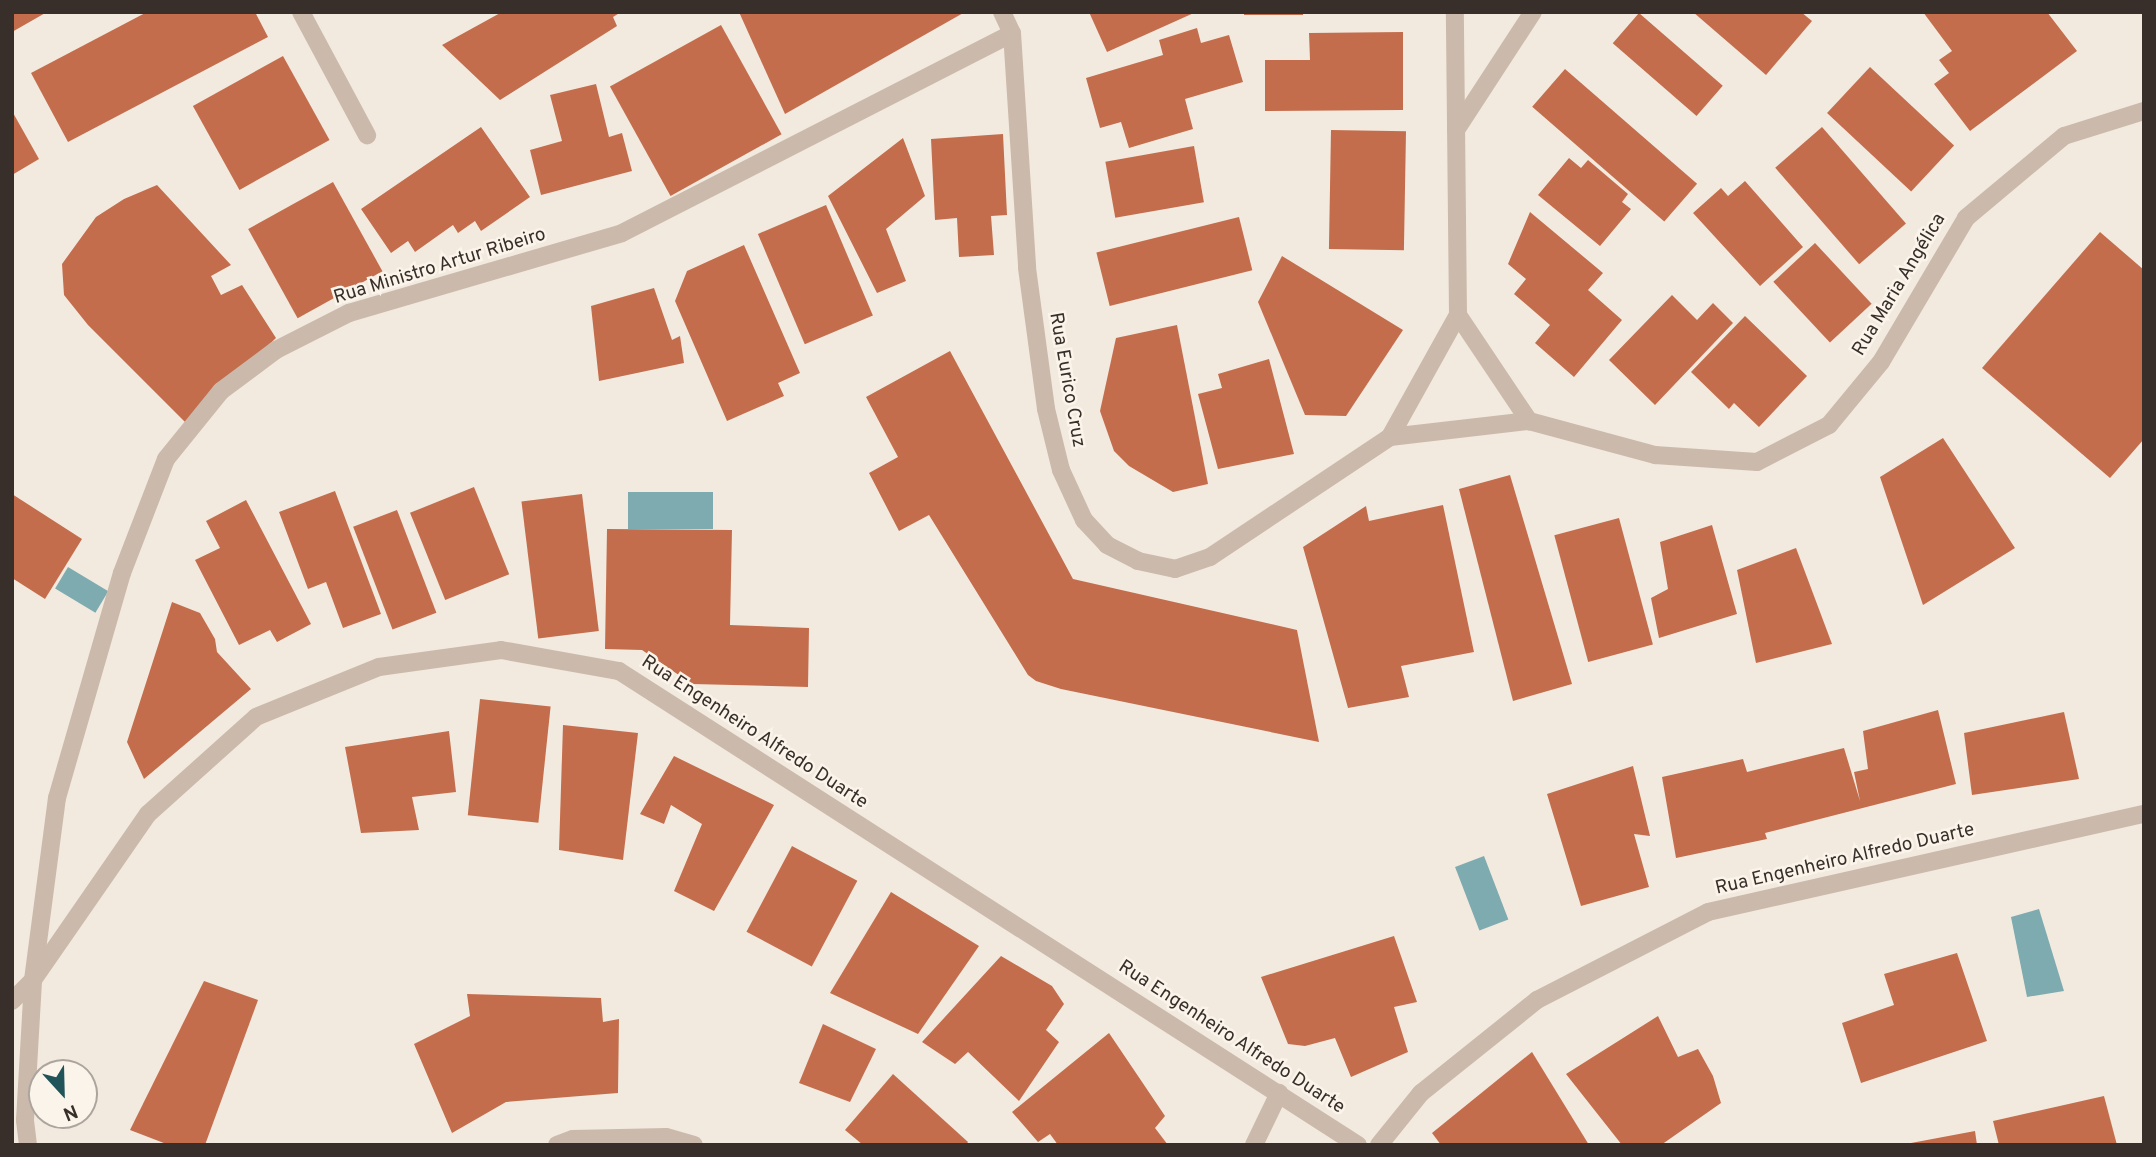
<!DOCTYPE html>
<meta charset="utf-8">
<style>
body{margin:0}
#map{position:relative;width:2156px;height:1157px;overflow:hidden;background:#f2eadf;font-family:Overpass,sans-serif}
div>[style]{position:absolute}
[style*='--x']{left:calc(var(--x)*1px);top:calc(var(--y)*1px);width:calc(var(--w)*1px);rotate:calc(var(--a)*1deg)}
.water>*{inset:0;background:#7eabaf;transform-origin:0 0}
.building>*{inset:0;background:#c46d4c;transform-origin:0 0}
.minor>*{height:18px;margin:-9px;padding:0 9px;transform-origin:9px;border-radius:9px;background:#cbbaab}
span{translate:-50% -50%;white-space:nowrap;text-align:center;line-height:1.15;-webkit-text-stroke:5px #faf4eb;paint-order:stroke}
.street-label{font-size:19px;color:#382f2a}
.frame{position:absolute;inset:0;border:14px solid #382f2a;pointer-events:none}
.north{position:absolute;left:28px;top:1059px;width:70px;height:70px;box-sizing:border-box;background:#faf4eb;border:2px solid #aca59e;border-radius:50%;rotate:158deg;font-size:19px;font-weight:700;line-height:28px;text-align:center;color:#382f2a}
.north::after{content:'';display:block;margin:auto;width:24px;height:32px;background:#205459;clip-path:polygon(50% 0,100% 100%,50% 72%,0 100%)}
</style>
<div id="map">
<div class="water">
<i style="left:628px;top:492px;width:85px;height:37px"></i>
<i style="left:68px;top:567px;width:47px;height:25px;rotate:31deg"></i>
<i style="left:1484px;top:856px;width:68px;height:31px;rotate:69deg"></i>
<i style="clip-path:polygon(2039px 909px,2064px 991px,2027px 997px,2011px 917px)"></i>
</div>
<div class="building">
<i style="clip-path:polygon(12px 12px,47px 12px,12px 32px)"></i>
<i style="clip-path:polygon(147px 12px,255px 12px,268px 37px,68px 142px,31px 73px)"></i>
<i style="clip-path:polygon(502px 12px,621px 12px,613px 17px,617px 26px,500px 100px,442px 45px)"></i>
<i style="clip-path:polygon(739px 12px,965px 12px,785px 114px)"></i>
<i style="clip-path:polygon(1089px 12px,1196px 12px,1107px 52px)"></i>
<i style="left:1244px;top:12px;width:59px;height:3px"></i>
<i style="clip-path:polygon(1693px 12px,1801px 12px,1812px 21px,1766px 75px)"></i>
<i style="clip-path:polygon(1923px 12px,2047px 12px,2077px 51px,1970px 131px,1934px 84px,1949px 73px,1939px 60px,1952px 51px)"></i>
<i style="left:1639px;top:13px;width:111px;height:40px;rotate:41deg"></i>
<i style="left:721px;top:25px;width:125px;height:127px;rotate:61deg"></i>
<i style="clip-path:polygon(1197px 28px,1201px 43px,1229px 35px,1243px 82px,1185px 99px,1193px 129px,1129px 148px,1121px 122px,1100px 128px,1086px 78px,1163px 55px,1159px 40px)"></i>
<i style="clip-path:polygon(1403px 32px,1403px 110px,1265px 111px,1265px 60px,1310px 60px,1309px 33px)"></i>
<i style="left:283px;top:56px;width:96px;height:103px;rotate:61deg"></i>
<i style="left:1870px;top:67px;width:115px;height:63px;rotate:43deg"></i>
<i style="left:1565px;top:69px;width:175px;height:50px;rotate:41deg"></i>
<i style="clip-path:polygon(596px 84px,609px 137px,622px 133px,632px 171px,541px 195px,530px 150px,562px 141px,550px 95px)"></i>
<i style="clip-path:polygon(12px 111px,39px 159px,12px 175px)"></i>
<i style="clip-path:polygon(481px 127px,530px 197px,481px 231px,475px 221px,458px 233px,453px 225px,415px 252px,408px 241px,391px 253px,361px 209px)"></i>
<i style="left:1822px;top:127px;width:128px;height:62px;rotate:49deg"></i>
<i style="left:1331px;top:130px;width:75px;height:119px;rotate:1deg"></i>
<i style="clip-path:polygon(1003px 134px,1007px 215px,991px 216px,994px 255px,959px 257px,957px 218px,935px 220px,931px 139px)"></i>
<i style="clip-path:polygon(903px 138px,925px 196px,886px 229px,906px 281px,877px 293px,828px 196px)"></i>
<i style="left:1194px;top:146px;width:57px;height:90px;rotate:80deg"></i>
<i style="clip-path:polygon(1569px 158px,1581px 168px,1588px 160px,1628px 194px,1622px 202px,1631px 209px,1600px 246px,1538px 195px)"></i>
<i style="clip-path:polygon(1745px 181px,1803px 247px,1760px 286px,1693px 213px,1721px 188px,1728px 196px)"></i>
<i style="left:333px;top:182px;width:102px;height:97px;rotate:61deg"></i>
<i style="clip-path:polygon(157px 185px,231px 265px,211px 276px,221px 295px,242px 285px,276px 338px,186px 423px,88px 325px,64px 295px,62px 264px,96px 217px,124px 199px)"></i>
<i style="left:826px;top:205px;width:120px;height:74px;rotate:67deg"></i>
<i style="clip-path:polygon(1530px 212px,1603px 273px,1588px 290px,1622px 320px,1574px 377px,1535px 343px,1550px 325px,1514px 294px,1526px 279px,1508px 264px)"></i>
<i style="left:1239px;top:217px;width:55px;height:147px;rotate:76deg"></i>
<i style="clip-path:polygon(2100px 232px,2144px 270px,2144px 439px,2110px 478px,1982px 368px)"></i>
<i style="left:1815px;top:243px;width:83px;height:57px;rotate:47deg"></i>
<i style="clip-path:polygon(744px 245px,800px 373px,778px 383px,784px 396px,727px 421px,675px 301px,687px 271px)"></i>
<i style="clip-path:polygon(1282px 256px,1403px 330px,1346px 416px,1305px 415px,1258px 302px)"></i>
<i style="clip-path:polygon(654px 288px,672px 340px,680px 336px,684px 363px,599px 381px,591px 306px)"></i>
<i style="clip-path:polygon(1672px 295px,1697px 320px,1713px 303px,1733px 323px,1655px 405px,1609px 360px)"></i>
<i style="clip-path:polygon(1745px 316px,1807px 376px,1759px 427px,1734px 403px,1729px 409px,1691px 372px)"></i>
<i style="clip-path:polygon(1177px 325px,1208px 484px,1173px 492px,1129px 466px,1114px 451px,1100px 411px,1116px 338px)"></i>
<i style="clip-path:polygon(950px 351px,1073px 579px,1297px 630px,1319px 742px,1061px 689px,1036px 681px,1028px 675px,929px 515px,899px 531px,869px 473px,898px 457px,866px 397px)"></i>
<i style="clip-path:polygon(1269px 359px,1294px 454px,1218px 469px,1198px 394px,1222px 388px,1218px 374px)"></i>
<i style="clip-path:polygon(1943px 438px,2015px 548px,1923px 605px,1880px 477px)"></i>
<i style="clip-path:polygon(1510px 475px,1572px 684px,1513px 701px,1459px 489px)"></i>
<i style="left:474px;top:487px;width:94px;height:69px;rotate:68deg"></i>
<i style="clip-path:polygon(335px 491px,381px 614px,343px 628px,326px 582px,308px 589px,279px 512px)"></i>
<i style="clip-path:polygon(12px 494px,82px 539px,45px 599px,12px 578px)"></i>
<i style="left:582px;top:494px;width:138px;height:61px;rotate:83deg"></i>
<i style="clip-path:polygon(246px 500px,311px 624px,277px 642px,270px 630px,239px 645px,195px 560px,220px 548px,206px 521px)"></i>
<i style="clip-path:polygon(1443px 505px,1474px 652px,1401px 666px,1409px 697px,1348px 708px,1303px 547px,1366px 506px,1369px 521px)"></i>
<i style="left:397px;top:510px;width:110px;height:47px;rotate:69deg"></i>
<i style="left:1619px;top:518px;width:131px;height:67px;rotate:75deg"></i>
<i style="clip-path:polygon(1712px 525px,1737px 614px,1659px 638px,1651px 598px,1668px 589px,1660px 542px)"></i>
<i style="clip-path:polygon(607px 529px,732px 530px,730px 625px,809px 628px,808px 687px,692px 684px,642px 650px,605px 649px)"></i>
<i style="clip-path:polygon(1796px 548px,1832px 644px,1756px 663px,1737px 570px)"></i>
<i style="clip-path:polygon(172px 602px,200px 613px,215px 639px,217px 652px,251px 689px,144px 779px,127px 742px)"></i>
<i style="left:480px;top:699px;width:71px;height:117px;rotate:6deg"></i>
<i style="clip-path:polygon(1938px 710px,1956px 784px,1765px 833px,1767px 839px,1676px 858px,1662px 777px,1743px 759px,1747px 772px,1844px 748px,1860px 801px,1854px 772px,1868px 769px,1863px 731px)"></i>
<i style="clip-path:polygon(2064px 712px,2079px 779px,1972px 795px,1964px 733px)"></i>
<i style="clip-path:polygon(563px 725px,638px 733px,623px 860px,559px 850px)"></i>
<i style="clip-path:polygon(449px 731px,456px 792px,412px 797px,419px 830px,361px 833px,345px 747px)"></i>
<i style="clip-path:polygon(674px 756px,774px 805px,714px 911px,674px 891px,702px 824px,671px 805px,664px 824px,640px 814px)"></i>
<i style="clip-path:polygon(1633px 766px,1650px 836px,1634px 834px,1649px 887px,1581px 906px,1547px 794px)"></i>
<i style="left:792px;top:846px;width:74px;height:97px;rotate:28deg"></i>
<i style="clip-path:polygon(891px 892px,979px 946px,918px 1034px,830px 993px)"></i>
<i style="clip-path:polygon(1394px 936px,1417px 1002px,1394px 1007px,1408px 1052px,1351px 1077px,1335px 1038px,1305px 1046px,1288px 1044px,1261px 977px)"></i>
<i style="clip-path:polygon(1957px 953px,1987px 1041px,1861px 1083px,1842px 1023px,1894px 1005px,1884px 974px)"></i>
<i style="clip-path:polygon(1001px 956px,1052px 986px,1064px 1004px,1046px 1030px,1059px 1042px,1019px 1101px,968px 1052px,955px 1064px,922px 1042px)"></i>
<i style="clip-path:polygon(204px 981px,258px 1000px,205px 1145px,169px 1145px,130px 1130px)"></i>
<i style="clip-path:polygon(467px 994px,601px 998px,603px 1022px,619px 1019px,618px 1093px,506px 1102px,452px 1133px,414px 1044px,470px 1016px)"></i>
<i style="clip-path:polygon(1658px 1016px,1678px 1057px,1698px 1049px,1713px 1076px,1721px 1103px,1661px 1145px,1622px 1145px,1566px 1074px)"></i>
<i style="clip-path:polygon(823px 1024px,876px 1049px,850px 1102px,799px 1083px)"></i>
<i style="clip-path:polygon(1109px 1033px,1165px 1116px,1155px 1128px,1168px 1145px,1058px 1145px,1050px 1134px,1038px 1142px,1012px 1112px)"></i>
<i style="clip-path:polygon(1532px 1052px,1589px 1145px,1441px 1145px,1432px 1133px)"></i>
<i style="clip-path:polygon(893px 1074px,968px 1142px,966px 1145px,863px 1145px,845px 1130px)"></i>
<i style="clip-path:polygon(2104px 1096px,2117px 1145px,1999px 1145px,1993px 1121px)"></i>
<i style="clip-path:polygon(1975px 1131px,1977px 1145px,1912px 1145px,1911px 1143px)"></i>
</div>
<div class="minor">
<i style="--x:301;--y:12;--w:140;--a:61.8"></i>
<i style="--x:1002;--y:12;--w:23;--a:65"></i>
<i style="--x:1012;--y:33;--w:235;--a:86.3"></i>
<i style="--x:1027;--y:268;--w:142;--a:82.3"></i>
<i style="--x:1046;--y:409;--w:63;--a:76.2"></i>
<i style="--x:1061;--y:470;--w:55;--a:65.3"></i>
<i style="--x:1084;--y:520;--w:34;--a:47"></i>
<i style="--x:1107;--y:545;--w:35;--a:27"></i>
<i style="--x:1138;--y:561;--w:38;--a:12"></i>
<i style="--x:1175;--y:569;--w:37;--a:-19"></i>
<i style="--x:1210;--y:557;--w:216;--a:-33.7"></i>
<i style="--x:1390;--y:437;--w:140;--a:-60.9"></i>
<i style="--x:1458;--y:315;--w:303;--a:-90.6"></i>
<i style="--x:1456;--y:130;--w:141;--a:-56.9"></i>
<i style="--x:1458;--y:315;--w:128;--a:56.2"></i>
<i style="--x:1390;--y:437;--w:140;--a:-6.6"></i>
<i style="--x:1529;--y:421;--w:131;--a:15.1"></i>
<i style="--x:1655;--y:455;--w:102;--a:3.9"></i>
<i style="--x:1757;--y:462;--w:81;--a:-27.2"></i>
<i style="--x:1829;--y:425;--w:82;--a:-50.5"></i>
<i style="--x:1881;--y:362;--w:167;--a:-59.4"></i>
<i style="--x:1966;--y:218;--w:128;--a:-39.9"></i>
<i style="--x:2064;--y:136;--w:84;--a:-17.4"></i>
<i style="--x:12;--y:1001;--w:30;--a:-45"></i>
<i style="--x:33;--y:980;--w:202;--a:-55.3"></i>
<i style="--x:148;--y:814;--w:145;--a:-41.9"></i>
<i style="--x:256;--y:717;--w:133;--a:-22.1"></i>
<i style="--x:379;--y:667;--w:123;--a:-7.9"></i>
<i style="--x:501;--y:650;--w:120;--a:10.1"></i>
<i style="--x:619;--y:671;--w:878;--a:32.68"></i>
<i style="--x:28;--y:1145;--w:25;--a:-97"></i>
<i style="--x:25;--y:1120;--w:140;--a:-86.7"></i>
<i style="--x:33;--y:980;--w:184;--a:-82.5"></i>
<i style="--x:57;--y:798;--w:234;--a:-73.9"></i>
<i style="--x:122;--y:573;--w:122;--a:-68.9"></i>
<i style="--x:166;--y:459;--w:87;--a:-51"></i>
<i style="--x:221;--y:391;--w:69;--a:-36.7"></i>
<i style="--x:276;--y:350;--w:82;--a:-26.9"></i>
<i style="--x:349;--y:313;--w:284;--a:-16.3"></i>
<i style="--x:622;--y:233;--w:438;--a:-27.1"></i>
<i style="--x:557;--y:1145;--w:17;--a:-21"></i>
<i style="--x:573;--y:1139;--w:93;--a:-1.2"></i>
<i style="--x:666;--y:1137;--w:29;--a:16"></i>
<i style="--x:1254;--y:1145;--w:58;--a:-64.3"></i>
<i style="--x:1379;--y:1145;--w:67;--a:-51.1"></i>
<i style="--x:1421;--y:1093;--w:149;--a:-38.7"></i>
<i style="--x:1537;--y:1000;--w:192;--a:-27.2"></i>
<i style="--x:1708;--y:912;--w:447;--a:-12.7"></i>
</div>
<div class="street-label">
<span style="left:440px;top:267px;rotate:-17deg">Rua Ministro Artur Ribeiro</span>
<span style="left:1900px;top:285px;rotate:-59deg">Rua Maria Angélica</span>
<span style="left:1066px;top:380px;rotate:80deg">Rua Eurico Cruz</span>
<span style="left:754px;top:733px;rotate:33deg">Rua Engenheiro Alfredo Duarte</span>
<span style="left:1845px;top:860px;rotate:-13deg">Rua Engenheiro Alfredo Duarte</span>
<span style="left:1231px;top:1038px;rotate:33deg">Rua Engenheiro Alfredo Duarte</span>
</div>
<div class="frame"></div>
<div class="north">N</div>
</div>
